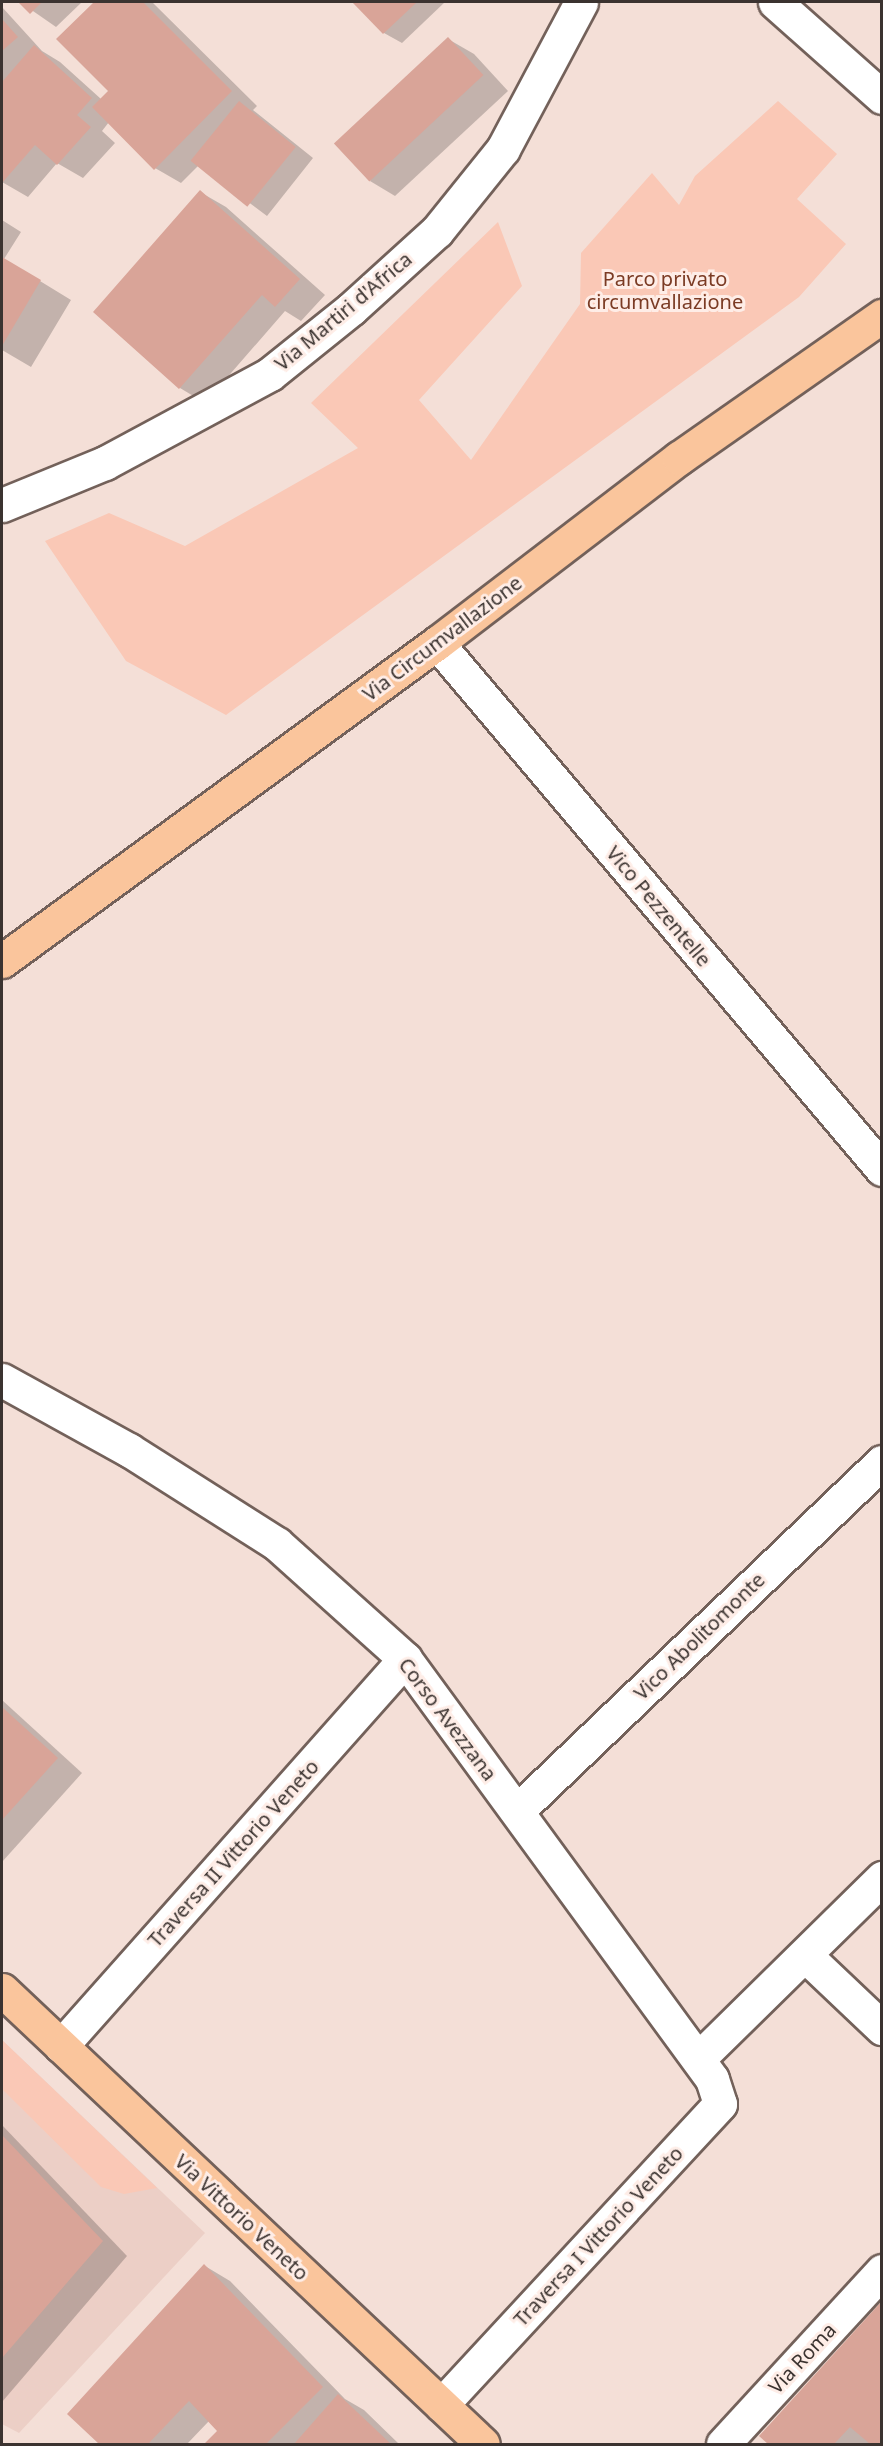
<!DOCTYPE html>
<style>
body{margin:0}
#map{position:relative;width:883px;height:2446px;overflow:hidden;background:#f4dfd7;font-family:"Noto Sans",sans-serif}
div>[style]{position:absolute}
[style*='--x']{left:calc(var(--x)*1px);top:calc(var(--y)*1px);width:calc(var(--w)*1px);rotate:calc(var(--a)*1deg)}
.built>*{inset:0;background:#eccfc6}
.green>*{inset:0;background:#fac8b6}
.shadow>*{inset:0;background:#0003}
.building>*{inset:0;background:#d9a498;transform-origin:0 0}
.roads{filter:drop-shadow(2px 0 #73615a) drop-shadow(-2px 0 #73615a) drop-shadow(0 2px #73615a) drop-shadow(0 -2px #73615a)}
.minor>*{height:33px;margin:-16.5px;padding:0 16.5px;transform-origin:16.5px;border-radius:16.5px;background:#fff}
.major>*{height:33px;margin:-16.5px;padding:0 16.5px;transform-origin:16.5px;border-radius:16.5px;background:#fac59c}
span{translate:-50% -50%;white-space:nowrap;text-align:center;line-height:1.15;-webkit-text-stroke:6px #feede7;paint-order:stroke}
.park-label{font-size:20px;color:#7b3b24}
.street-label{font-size:20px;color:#3b3330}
.frame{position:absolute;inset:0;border:3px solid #3b3330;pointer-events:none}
</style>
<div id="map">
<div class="built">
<i style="clip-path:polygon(2px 2040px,205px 2233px,19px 2433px,2px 2424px)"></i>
</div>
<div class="green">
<i style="clip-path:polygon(778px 101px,837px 154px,797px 199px,846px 244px,799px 297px,226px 715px,126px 661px,45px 541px,109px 513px,185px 546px,358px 448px,311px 403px,498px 222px,522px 286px,419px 400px,471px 460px,580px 304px,581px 253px,652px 173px,679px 205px,695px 176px)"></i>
<i style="clip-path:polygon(2px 2040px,157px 2188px,124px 2194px,101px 2187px,2px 2089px)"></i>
</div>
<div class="shadow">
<i style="clip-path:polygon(20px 2px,82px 2px,56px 27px)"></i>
<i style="clip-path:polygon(96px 2px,152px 2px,257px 106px,253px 110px,313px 158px,267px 216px,199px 165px,181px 183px,155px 168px,109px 122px,102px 131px,115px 143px,83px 178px,57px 163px,28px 197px,2px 182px,2px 7px,42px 51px,60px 62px,101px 99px,110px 91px,58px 39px)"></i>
<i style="clip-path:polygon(354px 2px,445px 2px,402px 43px,384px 33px)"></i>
<i style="clip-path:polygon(448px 39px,474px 54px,508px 91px,395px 196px,370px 181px)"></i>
<i style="clip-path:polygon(200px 192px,226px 207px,325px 295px,301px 321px,285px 311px,205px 403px,180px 388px)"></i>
<i style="clip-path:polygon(2px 220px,21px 232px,4px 259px,71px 300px,31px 367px,2px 350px)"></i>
<i style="clip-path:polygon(2px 1700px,82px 1773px,2px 1862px)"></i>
<i style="clip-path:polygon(2px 2125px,127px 2256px,2px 2402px)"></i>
<i style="clip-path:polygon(205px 2266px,230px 2281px,345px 2399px,364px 2410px,399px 2444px,206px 2444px,219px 2431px,209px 2421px,187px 2444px,101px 2444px,69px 2414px)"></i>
<i style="clip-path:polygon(882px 2304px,882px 2444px,770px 2444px,761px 2436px)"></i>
</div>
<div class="building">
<i style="clip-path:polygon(18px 2px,42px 2px,30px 14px)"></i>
<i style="clip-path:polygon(94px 2px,143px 2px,232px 91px,154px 170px,92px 107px,108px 91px,56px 39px)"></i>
<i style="clip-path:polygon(352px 2px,417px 2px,383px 34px)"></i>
<i style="clip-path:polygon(2px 19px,18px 37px,2px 51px)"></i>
<i style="left:448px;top:37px;width:52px;height:156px;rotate:47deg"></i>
<i style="clip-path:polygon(34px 45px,92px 98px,77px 115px,91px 127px,57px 165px,35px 145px,2px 183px,2px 82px)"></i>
<i style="left:239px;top:101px;width:73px;height:77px;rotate:39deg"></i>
<i style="clip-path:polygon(200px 190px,300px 279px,275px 307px,262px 295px,179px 389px,93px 312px)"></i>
<i style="clip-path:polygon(2px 257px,41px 280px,2px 346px)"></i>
<i style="clip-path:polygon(2px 1707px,58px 1758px,2px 1820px)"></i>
<i style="clip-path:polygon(2px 2135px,103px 2241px,2px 2358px)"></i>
<i style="clip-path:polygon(204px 2264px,323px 2387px,266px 2444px,204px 2444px,217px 2431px,189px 2401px,148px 2444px,99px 2444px,67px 2414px)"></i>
<i style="clip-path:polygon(882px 2301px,882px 2444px,870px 2444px,850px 2427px,834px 2444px,768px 2444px,759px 2436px)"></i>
<i style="clip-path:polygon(338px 2394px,391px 2444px,294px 2444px)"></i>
</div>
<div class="roads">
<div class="minor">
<i style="--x:775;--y:2;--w:143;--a:41.6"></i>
<i style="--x:2;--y:505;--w:111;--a:-22.2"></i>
<i style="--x:105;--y:463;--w:187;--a:-28.3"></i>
<i style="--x:270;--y:374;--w:104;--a:-38.7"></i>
<i style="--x:351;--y:309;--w:116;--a:-42.2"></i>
<i style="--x:437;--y:231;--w:105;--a:-51.2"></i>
<i style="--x:503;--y:149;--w:166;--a:-62"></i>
<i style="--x:437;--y:643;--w:689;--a:49.77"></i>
<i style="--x:2;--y:1380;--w:145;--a:28.9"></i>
<i style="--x:129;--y:1450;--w:175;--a:32.4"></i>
<i style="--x:277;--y:1544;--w:172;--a:41.9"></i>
<i style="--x:405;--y:1659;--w:520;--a:53.83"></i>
<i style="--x:712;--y:2079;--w:26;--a:72"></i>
<i style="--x:720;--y:2104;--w:410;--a:132.8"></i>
<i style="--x:517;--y:1811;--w:505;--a:-43.72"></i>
<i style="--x:806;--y:1956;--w:105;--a:43.5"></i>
<i style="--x:61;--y:2046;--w:518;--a:-48.37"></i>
<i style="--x:699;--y:2058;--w:257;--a:-44.5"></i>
<i style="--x:723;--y:2444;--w:235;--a:-47.4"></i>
</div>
<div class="major">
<i style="--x:2;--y:961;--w:539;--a:-36.17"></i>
<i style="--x:437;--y:643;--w:305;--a:-37.4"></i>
<i style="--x:679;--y:458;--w:248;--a:-35"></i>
<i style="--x:2;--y:1990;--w:661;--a:43.35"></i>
</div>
</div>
<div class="park-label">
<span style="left:665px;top:290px">Parco privato<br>circumvallazione</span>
</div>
<div class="street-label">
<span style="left:343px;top:311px;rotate:-40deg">Via Martiri d'Africa</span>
<span style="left:442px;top:638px;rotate:-37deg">Via Circumvallazione</span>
<span style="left:659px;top:906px;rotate:50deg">Vico Pezzentelle</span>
<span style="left:699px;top:1636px;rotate:-44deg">Vico Abolitomonte</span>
<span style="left:448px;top:1719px;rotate:53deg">Corso Avezzana</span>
<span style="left:233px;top:1853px;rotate:-48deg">Traversa II Vittorio Veneto</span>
<span style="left:242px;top:2217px;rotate:43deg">Via Vittorio Veneto</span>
<span style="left:598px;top:2236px;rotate:-47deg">Traversa I Vittorio Veneto</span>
<span style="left:802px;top:2358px;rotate:-47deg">Via Roma</span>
</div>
<div class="frame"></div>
</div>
